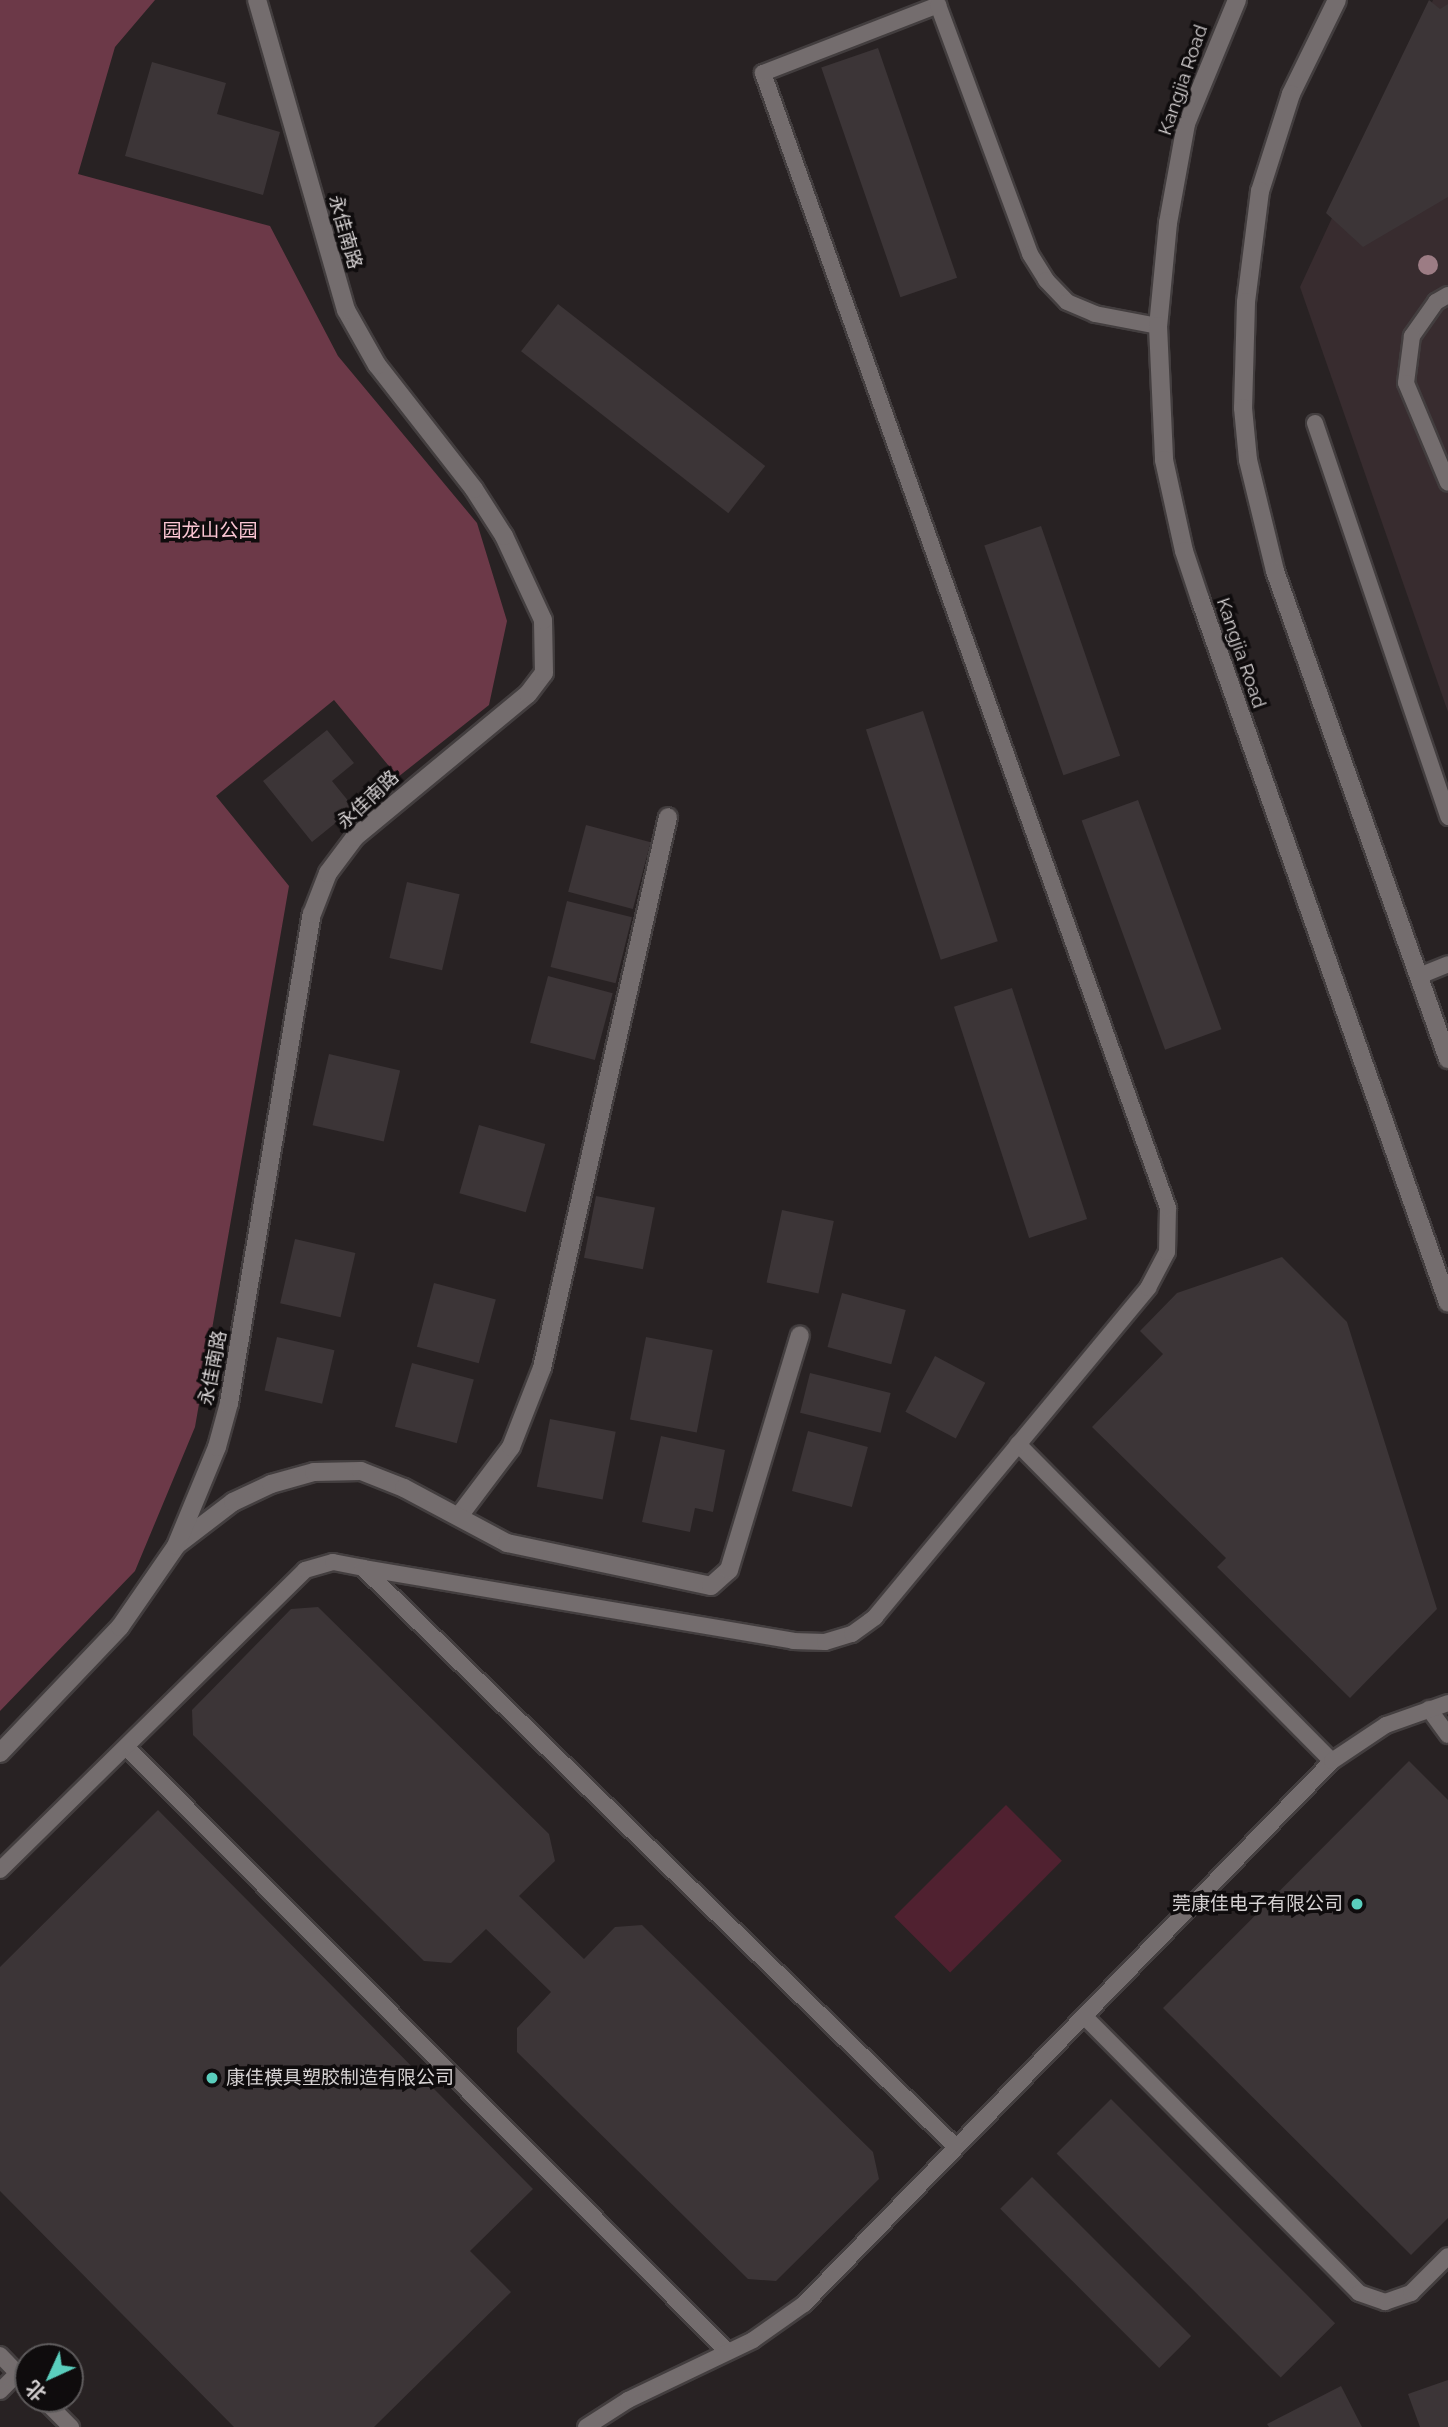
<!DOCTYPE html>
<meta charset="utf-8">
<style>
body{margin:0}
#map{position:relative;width:1448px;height:2427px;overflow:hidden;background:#282223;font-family:Raleway,"Noto Sans SC",sans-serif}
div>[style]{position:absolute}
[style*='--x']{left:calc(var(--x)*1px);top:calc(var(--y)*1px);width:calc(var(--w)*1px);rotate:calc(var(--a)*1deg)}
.built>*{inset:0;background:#382c2f}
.green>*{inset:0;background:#502130;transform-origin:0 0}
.forest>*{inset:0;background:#6c3948}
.building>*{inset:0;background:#3c3537;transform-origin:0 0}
.roads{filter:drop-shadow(2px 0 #433e3f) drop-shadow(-2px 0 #433e3f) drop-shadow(0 2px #433e3f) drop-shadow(0 -2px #433e3f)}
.service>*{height:16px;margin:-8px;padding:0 8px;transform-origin:8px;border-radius:8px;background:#746d6e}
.minor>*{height:18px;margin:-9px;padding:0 9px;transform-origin:9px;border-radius:9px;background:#746d6e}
.tertiary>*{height:18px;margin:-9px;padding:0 9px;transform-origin:9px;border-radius:9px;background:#746d6e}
.trees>*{width:20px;height:20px;margin:-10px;border-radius:50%;background:#9c7c84}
.dots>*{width:19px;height:19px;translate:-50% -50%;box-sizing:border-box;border:4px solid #0f0c0d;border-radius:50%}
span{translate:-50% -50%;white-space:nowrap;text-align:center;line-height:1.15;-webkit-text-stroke:7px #0f0c0d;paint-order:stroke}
.street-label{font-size:19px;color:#d5d1d2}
.park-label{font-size:19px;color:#fbc6d3}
.poi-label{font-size:19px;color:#d5d1d2}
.right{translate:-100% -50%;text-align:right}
.left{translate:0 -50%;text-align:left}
.north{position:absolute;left:14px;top:2343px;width:70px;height:70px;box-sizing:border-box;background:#0f0c0d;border:2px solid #5e5b5c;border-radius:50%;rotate:225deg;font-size:19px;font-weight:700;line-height:28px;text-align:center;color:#d5d1d2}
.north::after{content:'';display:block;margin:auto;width:24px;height:32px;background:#5acebd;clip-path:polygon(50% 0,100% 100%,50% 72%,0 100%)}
</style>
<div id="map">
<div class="built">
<i style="clip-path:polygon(1433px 0,1448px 0,1448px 712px,1300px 287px)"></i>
</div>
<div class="green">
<i style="left:1006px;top:1805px;width:79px;height:158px;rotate:45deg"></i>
</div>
<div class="forest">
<i style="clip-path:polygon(0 0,155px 0,115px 47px,78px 174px,270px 226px,338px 356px,477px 523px,507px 621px,489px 705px,398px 777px,334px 700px,216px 796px,289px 886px,195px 1427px,135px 1571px,0 1711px)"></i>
</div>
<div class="building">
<i style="clip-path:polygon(1429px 0,1440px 9px,1448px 4px,1448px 197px,1363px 247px,1326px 213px)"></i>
<i style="left:878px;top:48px;width:243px;height:60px;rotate:71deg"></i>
<i style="clip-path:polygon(152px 62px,226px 83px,217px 114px,280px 132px,263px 195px,125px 156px)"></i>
<i style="left:558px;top:304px;width:263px;height:60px;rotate:38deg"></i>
<i style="left:1041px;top:526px;width:243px;height:60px;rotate:71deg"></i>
<i style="left:923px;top:711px;width:242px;height:60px;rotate:72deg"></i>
<i style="clip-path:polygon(327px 730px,354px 763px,332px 781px,354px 808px,312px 842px,263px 781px)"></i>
<i style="left:1138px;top:800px;width:244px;height:60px;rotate:70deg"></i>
<i style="left:586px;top:825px;width:67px;height:69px;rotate:15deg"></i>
<i style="left:407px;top:882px;width:54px;height:78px;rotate:13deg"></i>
<i style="left:567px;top:901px;width:67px;height:68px;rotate:14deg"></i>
<i style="left:548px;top:976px;width:67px;height:69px;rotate:15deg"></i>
<i style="left:1012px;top:988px;width:243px;height:61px;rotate:72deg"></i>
<i style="left:329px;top:1054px;width:73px;height:73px;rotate:13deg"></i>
<i style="left:479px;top:1125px;width:69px;height:71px;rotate:16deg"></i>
<i style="left:596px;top:1196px;width:60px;height:63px;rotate:11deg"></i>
<i style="left:782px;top:1210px;width:53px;height:74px;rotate:12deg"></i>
<i style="left:295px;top:1239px;width:62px;height:66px;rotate:13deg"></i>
<i style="clip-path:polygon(1282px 1257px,1347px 1322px,1437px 1609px,1350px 1698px,1217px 1567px,1226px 1558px,1092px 1427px,1163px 1354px,1140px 1331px,1177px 1293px)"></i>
<i style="left:434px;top:1283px;width:64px;height:66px;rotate:15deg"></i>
<i style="left:842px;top:1293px;width:66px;height:56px;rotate:15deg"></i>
<i style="left:277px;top:1337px;width:59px;height:55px;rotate:13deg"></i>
<i style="left:646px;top:1337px;width:68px;height:84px;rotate:11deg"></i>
<i style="left:935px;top:1356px;width:57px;height:63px;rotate:28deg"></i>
<i style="left:412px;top:1363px;width:64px;height:66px;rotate:15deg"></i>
<i style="left:810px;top:1373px;width:83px;height:41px;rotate:14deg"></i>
<i style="left:550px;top:1419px;width:67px;height:69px;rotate:11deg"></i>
<i style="left:808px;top:1431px;width:62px;height:62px;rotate:15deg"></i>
<i style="clip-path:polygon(661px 1436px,725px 1450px,713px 1512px,695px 1508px,690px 1532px,642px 1522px)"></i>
<i style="clip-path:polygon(318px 1607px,549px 1834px,555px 1861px,519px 1896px,584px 1959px,615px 1927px,642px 1925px,873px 2152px,879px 2179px,776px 2281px,748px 2279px,517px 2052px,517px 2028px,551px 1992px,486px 1929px,451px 1963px,424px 1961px,193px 1735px,192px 1710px,291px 1609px)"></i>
<i style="clip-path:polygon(1409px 1761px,1448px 1800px,1448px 2218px,1411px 2255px,1163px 2008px)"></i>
<i style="clip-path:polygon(158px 1810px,533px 2189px,470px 2251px,511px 2292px,374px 2427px,234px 2427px,0 2191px,0 1967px)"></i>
<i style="left:1111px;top:2099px;width:317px;height:77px;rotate:45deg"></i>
<i style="left:1032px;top:2177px;width:225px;height:45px;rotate:45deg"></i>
<i style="clip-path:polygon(1448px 2380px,1448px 2427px,1420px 2427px,1408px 2394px)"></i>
<i style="clip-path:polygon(1341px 2386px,1362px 2427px,1269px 2427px,1267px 2424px)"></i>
</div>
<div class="roads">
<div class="service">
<i style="--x:1448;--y:295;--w:14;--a:150"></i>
<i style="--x:1436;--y:302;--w:42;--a:125.2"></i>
<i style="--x:1412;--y:336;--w:47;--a:97.3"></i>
<i style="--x:1406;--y:383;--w:108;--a:67.2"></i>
<i style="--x:1315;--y:423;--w:416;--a:71.3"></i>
<i style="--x:1419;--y:976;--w:31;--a:-22"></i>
<i style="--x:1018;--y:1444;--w:446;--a:45.3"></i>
<i style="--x:363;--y:1568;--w:436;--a:9.6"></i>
<i style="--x:793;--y:1641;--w:32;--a:2"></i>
<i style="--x:825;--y:1642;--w:28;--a:-17"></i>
<i style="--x:852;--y:1634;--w:29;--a:-36"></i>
<i style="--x:875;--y:1617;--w:428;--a:-50.3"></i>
<i style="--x:1148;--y:1288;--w:41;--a:-62.2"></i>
<i style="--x:1167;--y:1252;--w:44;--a:-88.7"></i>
<i style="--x:1168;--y:1208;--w:1205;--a:-109.64"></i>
<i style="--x:763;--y:73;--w:188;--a:-21.2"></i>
<i style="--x:938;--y:5;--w:265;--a:69.7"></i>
<i style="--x:1030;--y:254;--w:31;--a:58"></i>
<i style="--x:1046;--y:280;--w:30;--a:46"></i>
<i style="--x:1067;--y:302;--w:30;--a:23"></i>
<i style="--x:1095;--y:314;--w:64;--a:10.8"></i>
<i style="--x:1429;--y:1709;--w:32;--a:54"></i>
<i style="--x:126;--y:1747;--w:853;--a:45.14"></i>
<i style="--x:0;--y:1870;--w:428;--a:-44.5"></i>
<i style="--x:305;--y:1570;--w:29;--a:-16"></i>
<i style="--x:333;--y:1562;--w:31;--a:11"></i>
<i style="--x:363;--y:1568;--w:829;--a:44.32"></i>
<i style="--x:1084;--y:2016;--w:390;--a:45.2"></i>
<i style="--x:1359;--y:2293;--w:28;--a:19"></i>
<i style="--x:1385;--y:2302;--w:28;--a:-19"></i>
<i style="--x:1411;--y:2293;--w:52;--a:-45"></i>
<i style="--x:0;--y:2355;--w:40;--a:46"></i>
<i style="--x:0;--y:2391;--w:25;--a:-45"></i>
<i style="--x:43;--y:2399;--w:40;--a:45"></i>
<i style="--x:586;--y:2427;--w:50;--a:-32.7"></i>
<i style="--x:628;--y:2400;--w:139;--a:-25.6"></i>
<i style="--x:753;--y:2340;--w:62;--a:-35.2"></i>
<i style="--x:804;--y:2304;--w:757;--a:-45.8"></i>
<i style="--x:1332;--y:1761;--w:65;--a:-33.7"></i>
<i style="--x:1386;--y:1725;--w:66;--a:-19.5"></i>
</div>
<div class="minor">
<i style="--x:459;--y:1516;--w:86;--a:-53"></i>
<i style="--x:511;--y:1447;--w:85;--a:-68.6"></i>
<i style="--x:542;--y:1368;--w:565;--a:-77.12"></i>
<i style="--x:178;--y:1544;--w:69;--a:-37.4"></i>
<i style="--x:233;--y:1502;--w:42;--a:-25.3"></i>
<i style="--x:271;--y:1484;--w:45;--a:-15.6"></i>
<i style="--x:314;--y:1472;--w:47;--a:-1.2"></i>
<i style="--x:361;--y:1471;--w:46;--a:21.6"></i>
<i style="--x:404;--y:1488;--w:117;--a:28.1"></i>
<i style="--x:507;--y:1543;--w:208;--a:11.9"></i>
<i style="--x:711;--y:1586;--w:24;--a:-42"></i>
<i style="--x:729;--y:1570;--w:245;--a:-73.2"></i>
<i style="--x:0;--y:1753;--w:174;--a:-46.4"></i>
<i style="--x:120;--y:1627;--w:98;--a:-55.3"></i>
<i style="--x:176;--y:1546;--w:107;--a:-67.5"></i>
<i style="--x:217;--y:1447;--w:46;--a:-74.7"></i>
<i style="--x:229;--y:1403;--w:496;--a:-80.4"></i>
<i style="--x:312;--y:914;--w:44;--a:-68.7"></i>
<i style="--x:328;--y:873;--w:45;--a:-53.1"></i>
<i style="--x:355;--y:837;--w:224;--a:-39.6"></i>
<i style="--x:528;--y:694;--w:26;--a:-53"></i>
<i style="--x:544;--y:673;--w:53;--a:-91.1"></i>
<i style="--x:543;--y:620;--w:93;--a:-114.9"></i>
<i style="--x:504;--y:536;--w:56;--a:-122.6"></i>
<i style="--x:474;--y:489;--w:157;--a:-128"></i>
<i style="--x:377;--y:365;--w:63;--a:-119.4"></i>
<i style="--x:346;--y:310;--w:323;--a:-106"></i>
</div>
<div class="tertiary">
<i style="--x:1237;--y:0;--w:134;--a:112.4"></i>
<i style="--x:1186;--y:124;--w:101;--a:100.3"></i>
<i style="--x:1168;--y:223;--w:103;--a:95.5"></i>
<i style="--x:1158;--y:326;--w:134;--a:87.4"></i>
<i style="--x:1164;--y:460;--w:93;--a:77.6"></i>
<i style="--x:1184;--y:551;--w:51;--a:71.6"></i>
<i style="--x:1200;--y:599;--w:746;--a:70.59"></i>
<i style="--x:1337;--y:0;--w:105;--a:116.1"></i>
<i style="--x:1291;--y:94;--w:102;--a:107.7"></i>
<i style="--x:1260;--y:191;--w:112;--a:97.2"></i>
<i style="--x:1246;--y:302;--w:106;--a:91.6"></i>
<i style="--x:1243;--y:408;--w:52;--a:84.5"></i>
<i style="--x:1248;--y:460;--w:114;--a:76.3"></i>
<i style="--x:1275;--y:571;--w:518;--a:70.48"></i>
</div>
</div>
<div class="trees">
<i style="left:1428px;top:265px"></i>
</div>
<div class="dots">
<i style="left:1357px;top:1904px;background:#5acebd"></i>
<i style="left:212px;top:2078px;background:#5acebd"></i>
</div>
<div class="street-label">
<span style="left:1183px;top:80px;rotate:-71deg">Kangjia Road</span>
<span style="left:345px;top:232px;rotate:74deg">永佳南路</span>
<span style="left:1241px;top:653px;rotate:71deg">Kangjia Road</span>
<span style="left:368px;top:800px;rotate:-43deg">永佳南路</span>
<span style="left:213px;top:1368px;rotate:-79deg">永佳南路</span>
</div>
<div class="park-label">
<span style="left:210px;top:531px">园龙山公园</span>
</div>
<div class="poi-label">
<span class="right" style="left:1343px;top:1904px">莞康佳电子有限公司</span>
<span class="left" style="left:226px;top:2078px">康佳模具塑胶制造有限公司</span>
</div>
<div class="north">北</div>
</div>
